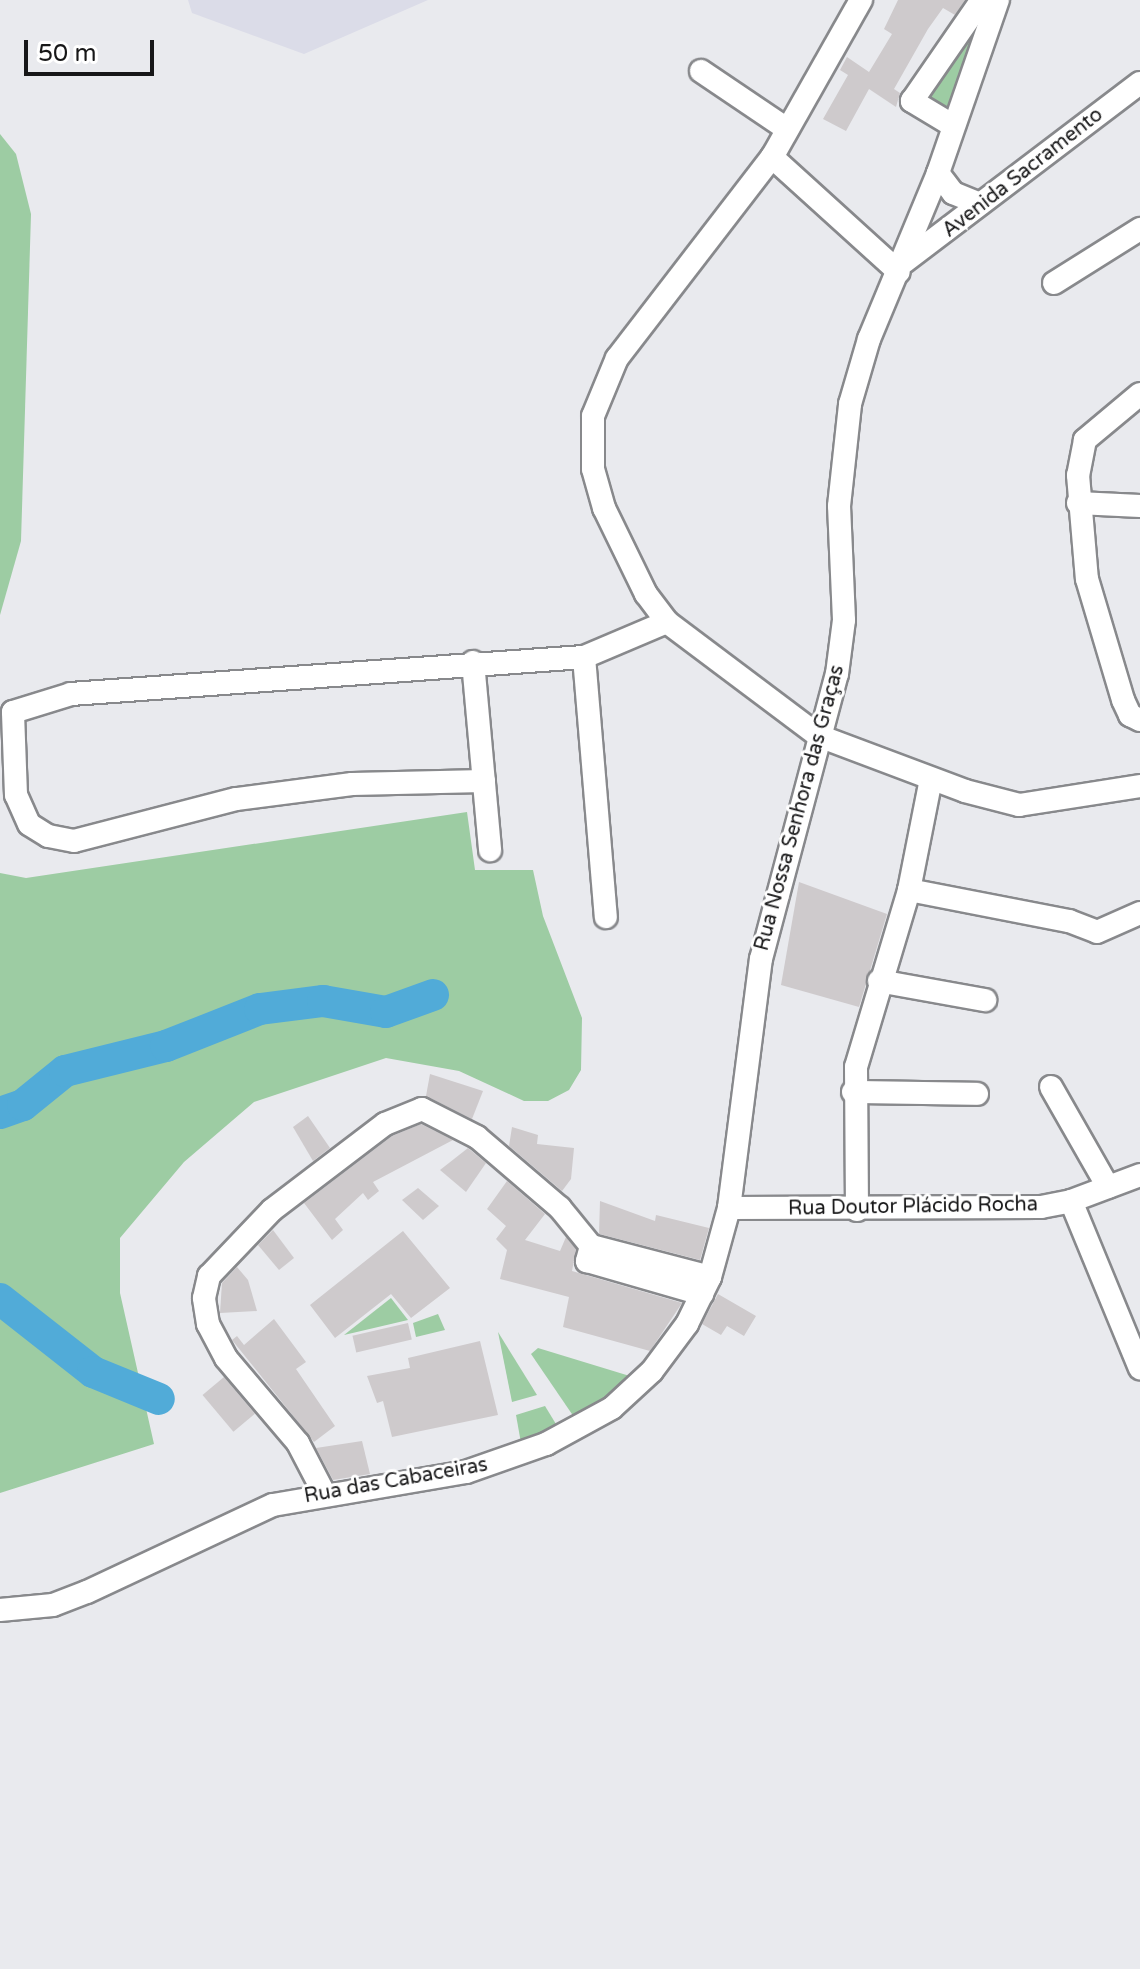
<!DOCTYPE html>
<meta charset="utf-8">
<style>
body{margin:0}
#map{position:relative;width:1140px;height:1969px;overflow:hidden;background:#e9eaee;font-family:"Varela Round",sans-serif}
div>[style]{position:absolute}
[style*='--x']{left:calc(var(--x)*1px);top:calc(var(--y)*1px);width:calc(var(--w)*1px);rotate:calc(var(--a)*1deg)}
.built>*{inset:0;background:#dbdce8}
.green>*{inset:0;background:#9dcca3}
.river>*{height:32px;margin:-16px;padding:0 16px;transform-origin:16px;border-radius:16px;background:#51abd8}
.building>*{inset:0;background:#cecacc;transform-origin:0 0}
.roads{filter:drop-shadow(2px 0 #88898c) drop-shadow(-2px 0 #88898c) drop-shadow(0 2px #88898c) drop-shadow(0 -2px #88898c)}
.minor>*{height:22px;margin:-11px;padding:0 11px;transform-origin:11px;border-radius:11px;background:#fff}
span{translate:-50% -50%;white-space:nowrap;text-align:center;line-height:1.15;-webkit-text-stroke:6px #fff;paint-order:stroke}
.street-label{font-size:20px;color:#171718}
.scale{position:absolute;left:24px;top:40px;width:130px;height:36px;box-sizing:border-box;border:4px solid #171718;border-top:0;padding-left:10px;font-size:24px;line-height:28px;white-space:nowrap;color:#171718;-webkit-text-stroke:6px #fff;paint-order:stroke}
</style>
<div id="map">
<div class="built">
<i style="clip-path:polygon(188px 0,428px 0,304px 54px,192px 13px)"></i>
</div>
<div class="green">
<i style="clip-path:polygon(975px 16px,982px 21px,947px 113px,922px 96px)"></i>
<i style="clip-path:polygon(0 134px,16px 154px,31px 214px,21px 541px,0 615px)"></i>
<i style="clip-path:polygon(467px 812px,475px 870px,533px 870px,543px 916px,582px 1018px,581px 1070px,569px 1090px,548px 1101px,524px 1101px,459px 1071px,386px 1058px,254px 1102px,184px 1162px,120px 1238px,120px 1293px,154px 1444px,0 1493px,0 873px,26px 878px)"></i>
<i style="clip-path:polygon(391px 1298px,408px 1320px,344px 1335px)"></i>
<i style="clip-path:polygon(438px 1314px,445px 1330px,416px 1337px,413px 1323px)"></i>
<i style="clip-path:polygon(498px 1332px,537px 1395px,512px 1402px)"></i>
<i style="clip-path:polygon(538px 1348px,633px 1377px,615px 1396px,576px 1420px,531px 1354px)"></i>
<i style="clip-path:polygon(545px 1406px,559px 1429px,521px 1443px,516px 1415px)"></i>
</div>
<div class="river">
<i style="--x:0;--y:1113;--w:24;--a:-19"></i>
<i style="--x:23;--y:1105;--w:54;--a:-39"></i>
<i style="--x:65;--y:1071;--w:104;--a:-13.9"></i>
<i style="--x:166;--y:1046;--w:101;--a:-21.5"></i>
<i style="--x:260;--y:1009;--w:64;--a:-7.2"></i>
<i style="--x:323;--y:1001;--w:64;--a:9.9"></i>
<i style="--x:386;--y:1012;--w:50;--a:-19.9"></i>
<i style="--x:0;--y:1299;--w:118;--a:38.1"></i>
<i style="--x:93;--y:1372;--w:71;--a:22.2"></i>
</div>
<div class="building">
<i style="clip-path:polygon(898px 0,965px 0,955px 15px,943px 8px,928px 29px,894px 89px,900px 93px,896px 107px,869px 89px,846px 131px,823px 119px,848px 75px,840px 70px,847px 57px,869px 72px,892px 34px,884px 29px)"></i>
<i style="clip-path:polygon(799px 882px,887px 914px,859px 1007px,781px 985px)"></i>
<i style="clip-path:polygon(430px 1074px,483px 1091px,472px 1119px,426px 1096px)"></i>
<i style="clip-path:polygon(308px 1116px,330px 1148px,313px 1161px,293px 1127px)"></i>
<i style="clip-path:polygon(421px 1124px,453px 1140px,373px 1182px,379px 1191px,368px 1200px,363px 1193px,335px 1219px,343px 1230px,332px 1240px,304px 1203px,392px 1136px)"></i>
<i style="clip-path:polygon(512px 1127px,538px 1135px,537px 1144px,574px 1148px,571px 1179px,562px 1191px,509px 1146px)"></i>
<i style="clip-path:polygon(468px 1148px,486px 1163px,466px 1192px,440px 1170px)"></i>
<i style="clip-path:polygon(507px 1181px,545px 1214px,525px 1240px,560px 1251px,566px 1237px,576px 1249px,572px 1271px,682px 1303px,650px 1351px,563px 1327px,569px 1297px,500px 1279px,507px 1250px,496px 1239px,506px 1226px,487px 1209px)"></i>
<i style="clip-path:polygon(418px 1188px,439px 1206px,423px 1220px,402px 1200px)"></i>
<i style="clip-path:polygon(600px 1201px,655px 1221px,656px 1215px,709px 1228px,700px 1260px,599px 1234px)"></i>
<i style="clip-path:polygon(273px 1230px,294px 1258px,279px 1270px,258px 1245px)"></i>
<i style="clip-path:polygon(403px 1231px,450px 1288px,411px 1318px,391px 1294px,335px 1338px,310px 1305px)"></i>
<i style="clip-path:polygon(237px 1267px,248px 1280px,257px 1311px,220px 1313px,222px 1283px)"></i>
<i style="clip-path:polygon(718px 1294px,756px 1316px,744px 1336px,727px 1326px,721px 1335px,702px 1324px)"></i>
<i style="clip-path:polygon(274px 1319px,306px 1362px,296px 1369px,335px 1426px,314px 1442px,232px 1340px,237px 1336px,244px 1345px)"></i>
<i style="left:408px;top:1323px;width:17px;height:57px;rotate:77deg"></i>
<i style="clip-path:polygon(480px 1341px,498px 1415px,392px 1437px,383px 1401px,377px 1403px,367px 1376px,410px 1368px,408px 1358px)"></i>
<i style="left:224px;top:1377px;width:48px;height:28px;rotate:50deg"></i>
<i style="clip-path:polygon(362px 1441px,370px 1474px,333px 1480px,316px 1448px)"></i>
</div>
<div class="roads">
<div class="minor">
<i style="--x:861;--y:0;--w:180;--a:119.5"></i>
<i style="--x:772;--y:157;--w:254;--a:127.6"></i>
<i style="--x:617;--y:358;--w:63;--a:112.5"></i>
<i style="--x:593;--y:416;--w:53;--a:90"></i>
<i style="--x:593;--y:469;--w:41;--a:74.2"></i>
<i style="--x:604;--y:508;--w:96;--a:64"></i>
<i style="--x:646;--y:594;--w:35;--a:53"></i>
<i style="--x:667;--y:622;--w:190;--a:36.9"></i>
<i style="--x:819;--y:736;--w:156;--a:20.6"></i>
<i style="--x:965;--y:791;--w:56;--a:14.5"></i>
<i style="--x:1019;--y:805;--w:122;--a:-8.9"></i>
<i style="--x:701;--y:71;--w:104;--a:34"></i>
<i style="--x:952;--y:125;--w:47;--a:-149"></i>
<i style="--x:912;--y:101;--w:121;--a:-55.4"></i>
<i style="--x:981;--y:1;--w:15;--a:20"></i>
<i style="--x:772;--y:157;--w:171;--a:42.2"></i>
<i style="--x:938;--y:173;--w:25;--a:53"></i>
<i style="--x:953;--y:193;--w:29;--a:22"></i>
<i style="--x:904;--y:262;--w:296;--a:-37.2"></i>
<i style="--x:1054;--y:283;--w:102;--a:-32.1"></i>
<i style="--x:1140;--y:394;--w:72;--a:140.1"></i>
<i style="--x:1085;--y:440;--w:36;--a:101"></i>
<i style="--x:1078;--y:475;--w:104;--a:85.1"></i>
<i style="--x:1087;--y:579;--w:126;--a:73.4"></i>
<i style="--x:1123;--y:700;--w:17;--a:65"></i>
<i style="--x:1130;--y:715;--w:11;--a:27"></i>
<i style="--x:1078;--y:503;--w:62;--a:2.8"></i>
<i style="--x:584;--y:657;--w:261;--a:85.2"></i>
<i style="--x:473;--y:662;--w:189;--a:84.8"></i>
<i style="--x:484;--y:781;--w:132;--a:178.7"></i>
<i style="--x:352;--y:784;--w:117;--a:172.6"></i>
<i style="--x:236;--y:799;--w:167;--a:165.5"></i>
<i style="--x:74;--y:841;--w:26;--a:-169"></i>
<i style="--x:48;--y:836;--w:22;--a:-148"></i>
<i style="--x:29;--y:824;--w:32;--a:-114"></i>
<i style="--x:16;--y:795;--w:83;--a:-92.1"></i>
<i style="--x:13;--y:712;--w:61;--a:-17.2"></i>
<i style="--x:71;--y:694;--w:514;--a:-4.13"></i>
<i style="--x:584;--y:657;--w:90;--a:-22.9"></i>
<i style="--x:909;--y:890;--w:163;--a:11"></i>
<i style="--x:1069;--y:921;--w:30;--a:21"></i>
<i style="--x:1097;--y:932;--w:47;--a:-23.8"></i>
<i style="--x:879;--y:981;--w:108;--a:10.2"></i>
<i style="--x:1051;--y:1087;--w:115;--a:60.3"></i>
<i style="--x:853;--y:1092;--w:124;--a:0.9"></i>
<i style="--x:1071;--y:1201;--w:181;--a:67.6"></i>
<i style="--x:729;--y:1208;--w:312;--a:-0.2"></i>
<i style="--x:1041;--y:1207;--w:31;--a:-11"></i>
<i style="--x:1071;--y:1201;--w:74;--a:-20.6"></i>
<i style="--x:857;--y:1210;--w:143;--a:-90.4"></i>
<i style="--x:856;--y:1067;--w:185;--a:-73.3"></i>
<i style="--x:909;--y:890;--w:113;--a:-78.8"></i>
<i style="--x:591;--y:1246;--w:16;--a:105"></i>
<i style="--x:587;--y:1261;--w:120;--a:16"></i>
<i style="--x:591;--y:1246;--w:123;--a:14.6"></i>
<i style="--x:324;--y:1493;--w:56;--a:-117.5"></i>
<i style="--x:298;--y:1443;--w:111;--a:-130.3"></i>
<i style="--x:226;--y:1358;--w:38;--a:-118"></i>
<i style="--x:208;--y:1324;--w:26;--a:-99"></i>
<i style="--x:204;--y:1298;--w:23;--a:-77"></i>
<i style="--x:209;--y:1276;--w:91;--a:-46.3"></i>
<i style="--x:272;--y:1210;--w:142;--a:-37.3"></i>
<i style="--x:385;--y:1124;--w:40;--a:-22"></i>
<i style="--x:422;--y:1109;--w:62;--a:27"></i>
<i style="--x:477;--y:1137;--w:109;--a:40.5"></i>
<i style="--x:560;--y:1208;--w:49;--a:50.8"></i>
<i style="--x:0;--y:1610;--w:53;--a:-5.4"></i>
<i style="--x:53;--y:1605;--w:36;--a:-21"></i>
<i style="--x:87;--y:1592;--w:205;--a:-25.1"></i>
<i style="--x:273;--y:1505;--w:196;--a:-9.7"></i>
<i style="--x:466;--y:1472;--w:85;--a:-19.3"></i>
<i style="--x:546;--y:1444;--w:75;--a:-28.6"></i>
<i style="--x:612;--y:1408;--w:54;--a:-42.8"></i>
<i style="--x:652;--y:1371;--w:59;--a:-53.3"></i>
<i style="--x:687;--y:1324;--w:52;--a:-63.9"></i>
<i style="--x:710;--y:1277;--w:72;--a:-74.6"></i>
<i style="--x:729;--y:1208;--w:251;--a:-82.7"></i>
<i style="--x:761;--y:959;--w:295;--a:-75.1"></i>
<i style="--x:837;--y:674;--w:54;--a:-82.6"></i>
<i style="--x:844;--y:620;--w:114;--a:-92.5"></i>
<i style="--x:839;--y:506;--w:103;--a:-83.8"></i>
<i style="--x:850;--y:404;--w:68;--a:-73.7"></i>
<i style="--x:869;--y:339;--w:180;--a:-67.4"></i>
<i style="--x:938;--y:173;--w:183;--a:-70.9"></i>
</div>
</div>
<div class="street-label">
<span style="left:1023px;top:173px;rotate:-38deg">Avenida Sacramento</span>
<span style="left:800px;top:808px;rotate:-75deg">Rua Nossa Senhora das Graças</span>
<span style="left:913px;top:1207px;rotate:-1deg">Rua Doutor Plácido Rocha</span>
<span style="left:396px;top:1481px;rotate:-10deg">Rua das Cabaceiras</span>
</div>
<div class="scale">50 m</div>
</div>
